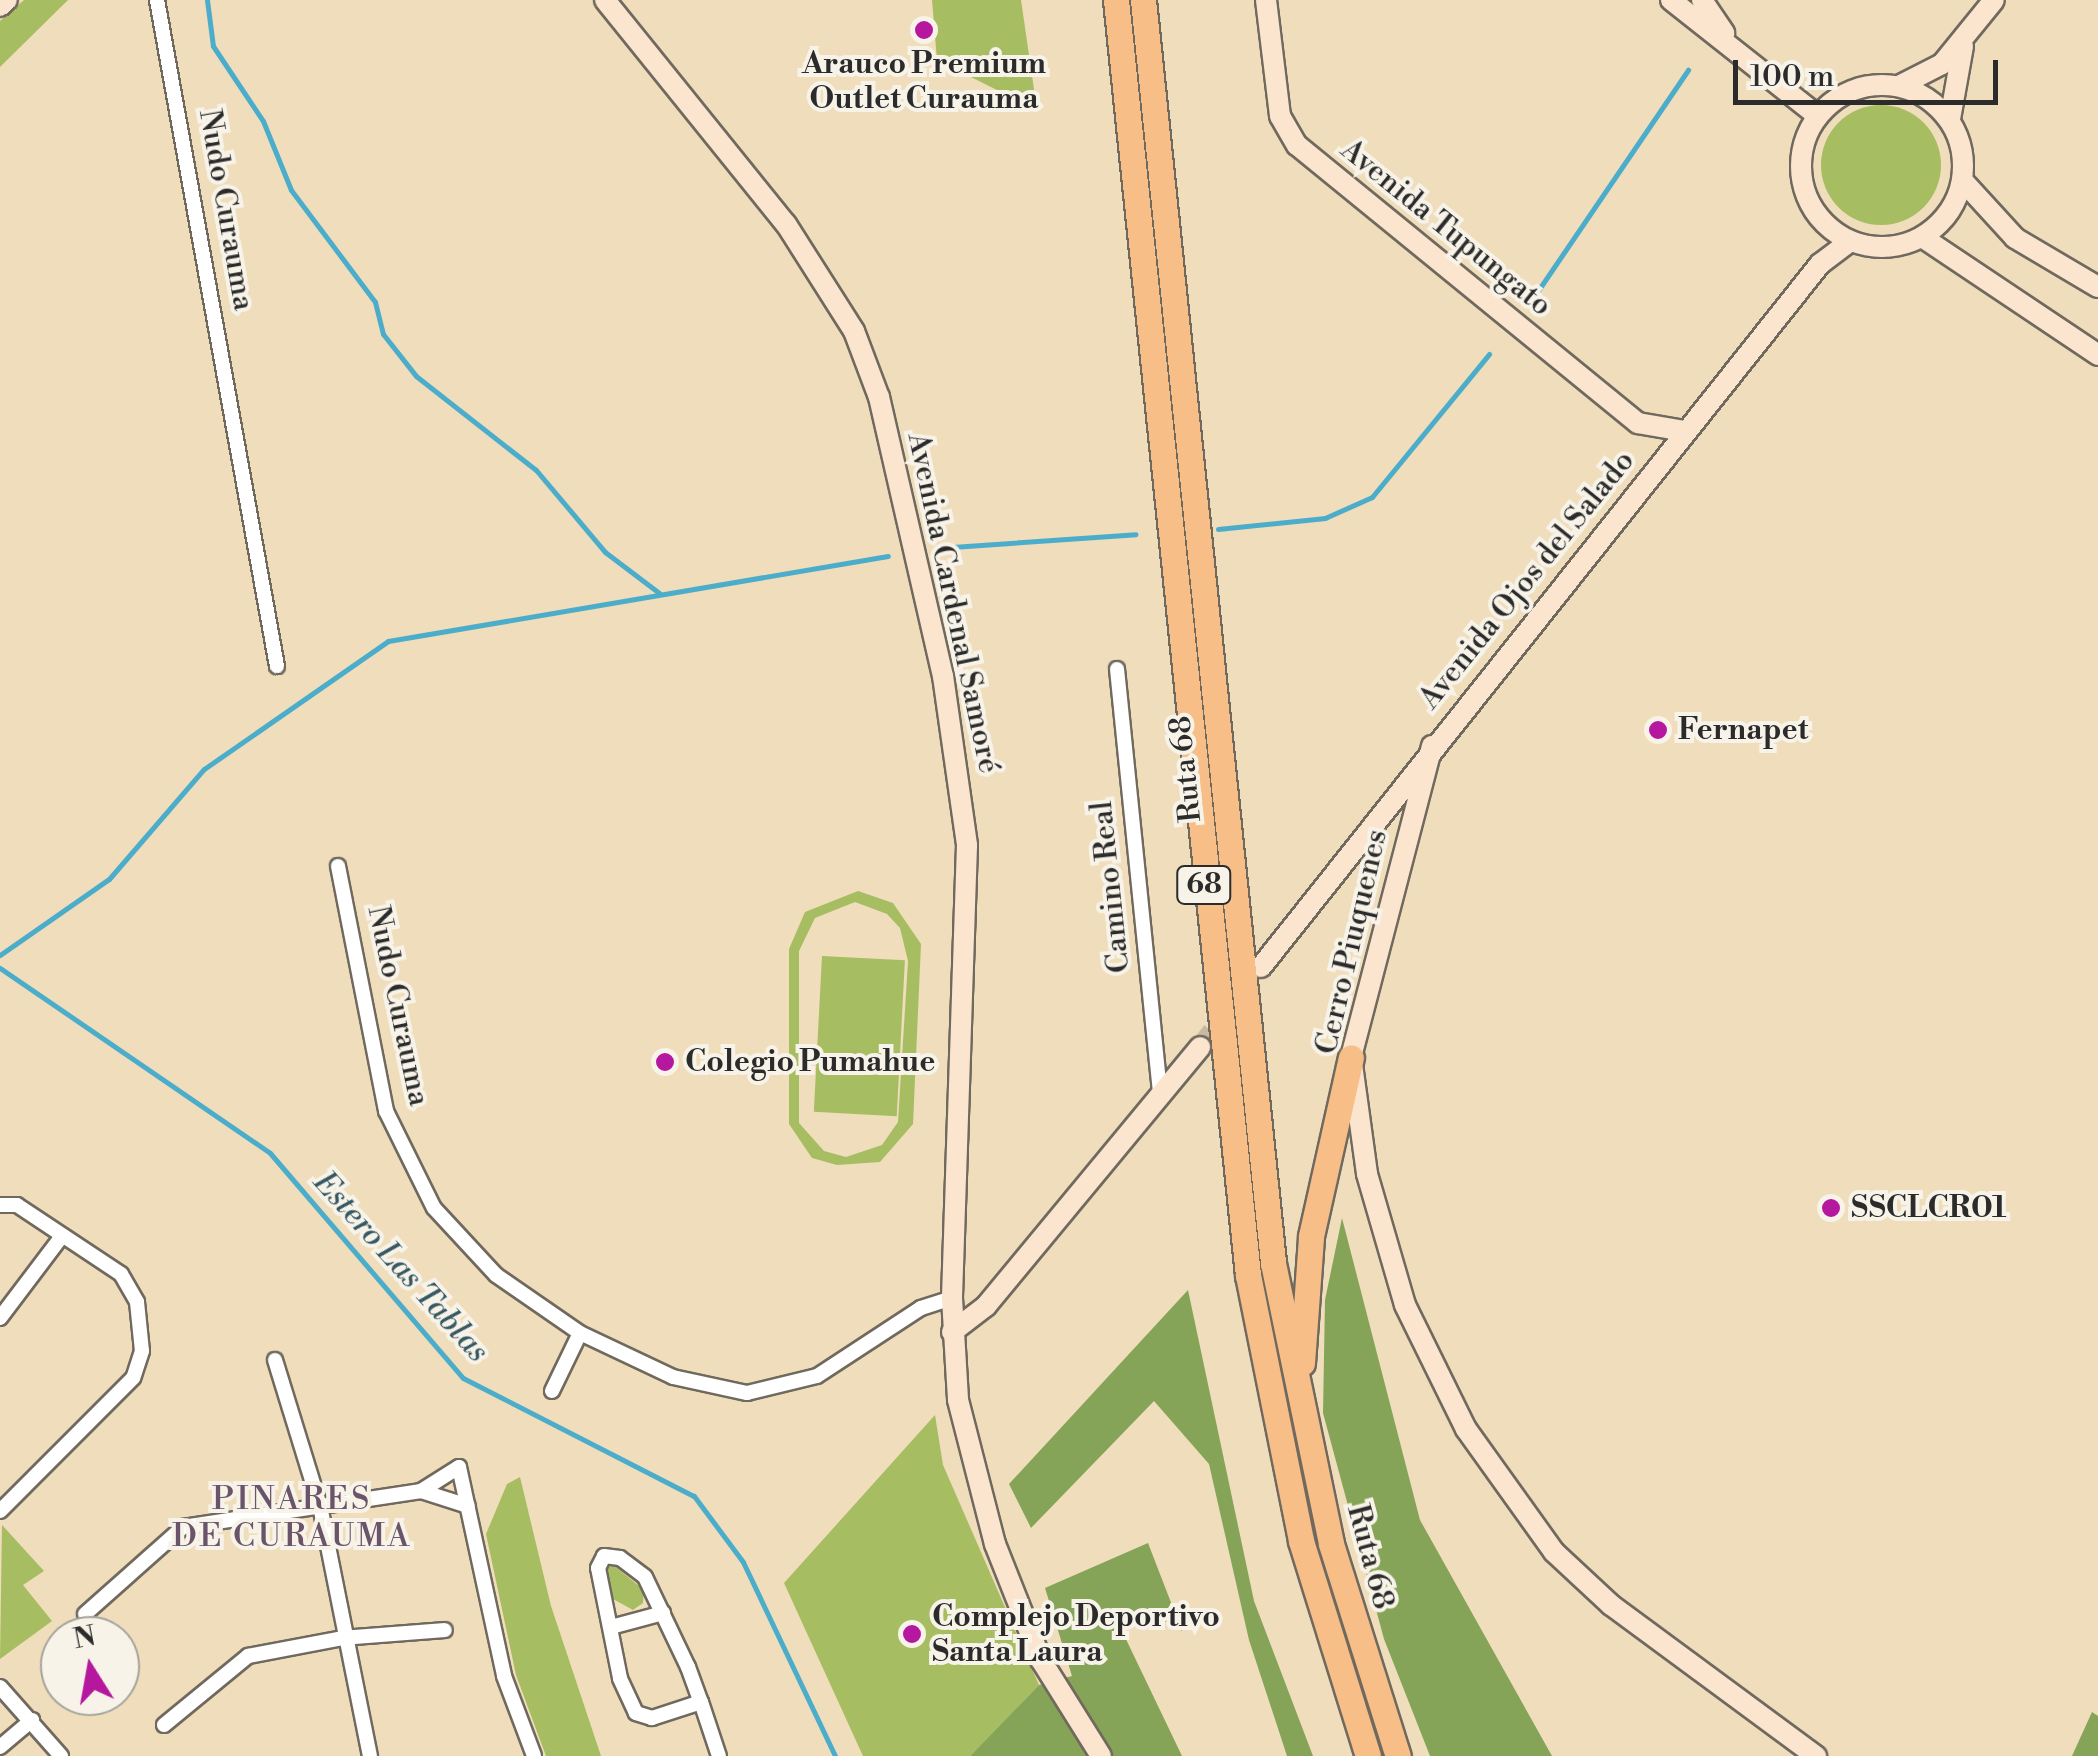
<!DOCTYPE html>
<meta charset="utf-8">
<style>
body{margin:0}
#map{position:relative;width:2098px;height:1756px;overflow:hidden;background:#efddbc;font-family:"Libre Bodoni",serif}
div>[style]{position:absolute}
[style*='--x']{left:calc(var(--x)*1px);top:calc(var(--y)*1px);width:calc(var(--w)*1px);rotate:calc(var(--a)*1deg)}
.green>*{inset:0;background:#a7bd61;transform-origin:0 0}
.round{border-radius:50%}
.forest>*{inset:0;background:#85a457}
.stream>*{height:5px;margin:-2.5px;padding:0 2.5px;transform-origin:2.5px;border-radius:2.5px;background:#4cadcb}
.secondary-tunnel>*{height:20px;margin-top:-10px;transform-origin:0;background:repeating-linear-gradient(90deg,#c8b99f 0 20px,transparent 0 30px)}
.roads{filter:drop-shadow(2px 0 #70695e) drop-shadow(-2px 0 #70695e) drop-shadow(0 2px #70695e) drop-shadow(0 -2px #70695e)}
.street>*{height:14px;margin:-7px;padding:0 7px;transform-origin:7px;border-radius:7px;background:#fff}
.secondary>*{height:20px;margin:-10px;padding:0 10px;transform-origin:10px;border-radius:10px;background:#fce5cf}
.secondary>.ring{margin:-10px;padding:0;box-sizing:content-box;background:none;border:20px solid #fce5cf;border-radius:50%}
.highway>*{height:25px;margin:-12.5px;padding:0 12.5px;transform-origin:12.5px;border-radius:12.5px;background:#f7be88}
.dots>*{width:28px;height:28px;translate:-50% -50%;box-sizing:border-box;border:5px solid #f7f3e8;border-radius:50%}
span{translate:-50% -50%;white-space:nowrap;text-align:center;line-height:1.15;-webkit-text-stroke:8px #f7f3e8;paint-order:stroke}
.shield-label span{padding:2px 8px;background:#f7f3e8;border:2px solid;border-radius:8px;-webkit-text-stroke-width:0}
.shield-label{font-size:28px;color:#2b2b2b;font-weight:700}
.poi-label{font-size:30px;color:#2b2b2b;font-weight:700}
.left{translate:0 -50%;text-align:left}
.street-label{font-size:30px;color:#2b2b2b}
.water-label{font-size:32px;color:#375863;font-style:italic}
.neighbourhood-label{font-size:32px;color:#6a5469;letter-spacing:2.5px}
.north{position:absolute;left:40px;top:1616px;width:100px;height:100px;box-sizing:border-box;background:#f7f3e8;border:2px solid #a5a39c;border-radius:50%;rotate:349deg;font-size:28px;font-weight:700;line-height:40px;text-align:center;color:#2b2b2b}
.north::after{content:'';display:block;margin:auto;width:35px;height:45px;background:#b5179e;clip-path:polygon(50% 0,100% 100%,50% 72%,0 100%)}
.scale{position:absolute;left:1733px;top:60px;width:265px;height:45px;box-sizing:border-box;border:5px solid #2b2b2b;border-top:0;padding-left:12px;font-size:30px;line-height:35px;white-space:nowrap;color:#2b2b2b;-webkit-text-stroke:8px #f7f3e8;paint-order:stroke}
</style>
<div id="map">
<div class="green">
<i style="clip-path:polygon(24px 0,68px 0,0 67px,0 21px)"></i>
<i style="clip-path:polygon(932px 0,1021px 0,1037px 110px,937px 60px)"></i>
<i class="round" style="left:1821px;top:105px;width:120px;height:120px"></i>
<i style="clip-path:polygon(evenodd,858px 891px,893px 903px,921px 944px,913px 1124px,880px 1162px,837px 1165px,812px 1158px,789px 1124px,789px 949px,805px 912px,858px 891px,855px 902px,887px 914px,900px 928px,908px 961px,898px 1122px,882px 1145px,846px 1157px,824px 1151px,799px 1123px,799px 951px,815px 918px,855px 902px)"></i>
<i style="left:822px;top:956px;width:83px;height:156px;rotate:3deg"></i>
<i style="clip-path:polygon(935px 1415px,943px 1465px,1039px 1685px,970px 1756px,863px 1756px,784px 1583px)"></i>
<i style="clip-path:polygon(520px 1477px,551px 1606px,601px 1756px,546px 1756px,516px 1675px,486px 1534px,507px 1484px)"></i>
<i style="clip-path:polygon(2px 1525px,44px 1571px,23px 1585px,52px 1621px,0 1659px)"></i>
<i style="clip-path:polygon(612px 1564px,644px 1590px,643px 1603px,633px 1610px,613px 1599px,607px 1570px)"></i>
</div>
<div class="forest">
<i style="clip-path:polygon(1342px 1218px,1420px 1520px,1552px 1756px,1430px 1756px,1384px 1639px,1323px 1413px,1325px 1300px)"></i>
<i style="clip-path:polygon(1188px 1290px,1254px 1601px,1313px 1756px,1287px 1756px,1249px 1640px,1209px 1464px,1154px 1401px,1031px 1528px,1009px 1484px)"></i>
<i style="clip-path:polygon(1148px 1543px,1182px 1631px,1146px 1610px,1123px 1633px,1182px 1756px,970px 1756px,1039px 1685px,1072px 1676px,1045px 1588px)"></i>
<i style="clip-path:polygon(2092px 1712px,2098px 1716px,2098px 1756px,2072px 1756px)"></i>
</div>
<div class="stream">
<i style="--x:207;--y:0;--w:46;--a:82.6"></i>
<i style="--x:213;--y:46;--w:90;--a:56.3"></i>
<i style="--x:263;--y:121;--w:74;--a:67.9"></i>
<i style="--x:291;--y:190;--w:140;--a:53.1"></i>
<i style="--x:375;--y:302;--w:33;--a:76"></i>
<i style="--x:383;--y:334;--w:53;--a:51.8"></i>
<i style="--x:416;--y:376;--w:152;--a:38.1"></i>
<i style="--x:536;--y:470;--w:107;--a:49.9"></i>
<i style="--x:605;--y:552;--w:68;--a:37.2"></i>
<i style="--x:1533;--y:298;--w:276;--a:-55.8"></i>
<i style="--x:1218;--y:529;--w:108;--a:-5.9"></i>
<i style="--x:1325;--y:518;--w:51;--a:-24.1"></i>
<i style="--x:1372;--y:497;--w:185;--a:-50.7"></i>
<i style="--x:938;--y:548;--w:198;--a:-4"></i>
<i style="--x:0;--y:955;--w:133;--a:-34.9"></i>
<i style="--x:109;--y:879;--w:145;--a:-49.2"></i>
<i style="--x:204;--y:769;--w:224;--a:-34.8"></i>
<i style="--x:388;--y:641;--w:507;--a:-9.65"></i>
<i style="--x:0;--y:968;--w:327;--a:34.4"></i>
<i style="--x:270;--y:1153;--w:296;--a:49.4"></i>
<i style="--x:463;--y:1378;--w:259;--a:27.1"></i>
<i style="--x:694;--y:1496;--w:82;--a:53.4"></i>
<i style="--x:743;--y:1562;--w:215;--a:64.6"></i>
</div>
<div class="secondary-tunnel">
<i style="--x:1200;--y:1047;--w:83;--a:-52.3"></i>
</div>
<div class="roads">
<div class="street">
<i style="--x:157;--y:0;--w:677;--a:79.79"></i>
<i style="--x:1117;--y:669;--w:429;--a:84.2"></i>
<i style="--x:338;--y:866;--w:250;--a:78.9"></i>
<i style="--x:386;--y:1111;--w:108;--a:63.7"></i>
<i style="--x:434;--y:1208;--w:91;--a:47.2"></i>
<i style="--x:496;--y:1275;--w:102;--a:34.6"></i>
<i style="--x:580;--y:1333;--w:103;--a:25.3"></i>
<i style="--x:673;--y:1377;--w:76;--a:12.2"></i>
<i style="--x:747;--y:1393;--w:72;--a:-13.7"></i>
<i style="--x:817;--y:1376;--w:124;--a:-33.2"></i>
<i style="--x:921;--y:1308;--w:33;--a:-18"></i>
<i style="--x:0;--y:1205;--w:17;--a:0"></i>
<i style="--x:17;--y:1205;--w:125;--a:33.6"></i>
<i style="--x:121;--y:1274;--w:32;--a:60"></i>
<i style="--x:137;--y:1302;--w:49;--a:84.2"></i>
<i style="--x:142;--y:1351;--w:28;--a:108"></i>
<i style="--x:133;--y:1378;--w:188;--a:135"></i>
<i style="--x:0;--y:1318;--w:103;--a:-52.9"></i>
<i style="--x:275;--y:1360;--w:153;--a:72.9"></i>
<i style="--x:320;--y:1506;--w:255;--a:78.7"></i>
<i style="--x:552;--y:1391;--w:64;--a:-64.2"></i>
<i style="--x:421;--y:1491;--w:49;--a:17.7"></i>
<i style="--x:85;--y:1614;--w:131;--a:-41.6"></i>
<i style="--x:183;--y:1527;--w:241;--a:-8.6"></i>
<i style="--x:421;--y:1491;--w:45;--a:-32.3"></i>
<i style="--x:459;--y:1467;--w:214;--a:77.8"></i>
<i style="--x:504;--y:1676;--w:85;--a:69.4"></i>
<i style="--x:611;--y:1627;--w:54;--a:-15.1"></i>
<i style="--x:0;--y:1687;--w:92;--a:48.5"></i>
<i style="--x:701;--y:1702;--w:52;--a:161.9"></i>
<i style="--x:652;--y:1718;--w:17;--a:-163"></i>
<i style="--x:636;--y:1713;--w:38;--a:-115"></i>
<i style="--x:620;--y:1678;--w:112;--a:-101.3"></i>
<i style="--x:598;--y:1568;--w:13;--a:-63"></i>
<i style="--x:604;--y:1556;--w:16;--a:7"></i>
<i style="--x:620;--y:1558;--w:31;--a:37"></i>
<i style="--x:645;--y:1577;--w:100;--a:64.5"></i>
<i style="--x:688;--y:1667;--w:37;--a:70"></i>
<i style="--x:701;--y:1702;--w:57;--a:71.6"></i>
<i style="--x:164;--y:1725;--w:109;--a:-39.4"></i>
<i style="--x:248;--y:1656;--w:96;--a:-10.8"></i>
<i style="--x:342;--y:1638;--w:103;--a:-4.4"></i>
<i style="--x:0;--y:1747;--w:42;--a:-40.2"></i>
</div>
<div class="secondary">
<i style="--x:605;--y:0;--w:288;--a:51.1"></i>
<i style="--x:786;--y:224;--w:127;--a:57.6"></i>
<i style="--x:854;--y:331;--w:71;--a:69.3"></i>
<i style="--x:879;--y:397;--w:286;--a:77.1"></i>
<i style="--x:943;--y:676;--w:171;--a:81.9"></i>
<i style="--x:967;--y:845;--w:453;--a:91.9"></i>
<i style="--x:952;--y:1298;--w:102;--a:86.6"></i>
<i style="--x:958;--y:1400;--w:149;--a:75.6"></i>
<i style="--x:995;--y:1544;--w:125;--a:68.4"></i>
<i style="--x:1041;--y:1660;--w:113;--a:58"></i>
<i style="--x:1266;--y:0;--w:117;--a:83.1"></i>
<i style="--x:1280;--y:116;--w:34;--a:60"></i>
<i style="--x:1297;--y:145;--w:440;--a:39.2"></i>
<i style="--x:1638;--y:423;--w:48;--a:9.7"></i>
<i style="--x:1671;--y:0;--w:187;--a:38.3"></i>
<i style="--x:1702;--y:0;--w:40;--a:56"></i>
<i style="--x:0;--y:6;--w:9;--a:-41"></i>
<i class="ring" style="left:1801px;top:85px;width:142px;height:142px"></i>
<i style="--x:1899;--y:86;--w:48;--a:-27.1"></i>
<i style="--x:1942;--y:64;--w:82;--a:-50.9"></i>
<i style="--x:1950;--y:119;--w:74;--a:-79.9"></i>
<i style="--x:1963;--y:181;--w:77;--a:47.6"></i>
<i style="--x:2015;--y:238;--w:96;--a:30.6"></i>
<i style="--x:1922;--y:237;--w:212;--a:33.8"></i>
<i style="--x:1432;--y:746;--w:321;--a:104.6"></i>
<i style="--x:1351;--y:1057;--w:118;--a:82.2"></i>
<i style="--x:1367;--y:1174;--w:136;--a:73.8"></i>
<i style="--x:1405;--y:1305;--w:138;--a:63.8"></i>
<i style="--x:1466;--y:1429;--w:151;--a:54.4"></i>
<i style="--x:1554;--y:1552;--w:78;--a:42.9"></i>
<i style="--x:1611;--y:1605;--w:255;--a:36.4"></i>
<i style="--x:1261;--y:967;--w:898;--a:-51.51"></i>
<i style="--x:1820;--y:264;--w:38;--a:-37"></i>
<i style="--x:952;--y:1332;--w:43;--a:-37.4"></i>
<i style="--x:986;--y:1306;--w:336;--a:-50.4"></i>
</div>
<div class="highway">
<i style="--x:1116;--y:0;--w:1282;--a:84.09"></i>
<i style="--x:1248;--y:1275;--w:271;--a:78.7"></i>
<i style="--x:1301;--y:1541;--w:225;--a:72.7"></i>
<i style="--x:1143;--y:0;--w:1270;--a:84.12"></i>
<i style="--x:1273;--y:1263;--w:287;--a:78.3"></i>
<i style="--x:1331;--y:1544;--w:222;--a:72.5"></i>
<i style="--x:1302;--y:1363;--w:127;--a:-85.9"></i>
<i style="--x:1311;--y:1236;--w:183;--a:-77.4"></i>
</div>
</div>
<div class="dots">
<i style="left:924px;top:30px;background:#b5179e"></i>
<i style="left:1658px;top:730px;background:#b5179e"></i>
<i style="left:665px;top:1062px;background:#b5179e"></i>
<i style="left:1831px;top:1208px;background:#b5179e"></i>
<i style="left:912px;top:1634px;background:#b5179e"></i>
</div>
<div class="shield-label">
<span style="left:1204px;top:885px">68</span>
</div>
<div class="poi-label">
<span style="left:924px;top:81px">Arauco Premium<br>Outlet Curauma</span>
<span class="left" style="left:1678px;top:730px">Fernapet</span>
<span class="left" style="left:685px;top:1062px">Colegio Pumahue</span>
<span class="left" style="left:1851px;top:1208px">SSCLCR01</span>
<span class="left" style="left:932px;top:1634px">Complejo Deportivo<br>Santa Laura</span>
</div>
<div class="street-label">
<span style="left:226px;top:210px;rotate:80deg">Nudo Curauma</span>
<span style="left:1446px;top:228px;rotate:39deg">Avenida Tupungato</span>
<span style="left:1527px;top:580px;rotate:-51deg">Avenida Ojos del Salado</span>
<span style="left:953px;top:603px;rotate:78deg">Avenida Cardenal Samoré</span>
<span style="left:1186px;top:769px;rotate:-96deg">Ruta 68</span>
<span style="left:1111px;top:887px;rotate:-96deg">Camino Real</span>
<span style="left:1352px;top:942px;rotate:-77deg">Cerro Piuquenes</span>
<span style="left:398px;top:1006px;rotate:78deg">Nudo Curauma</span>
<span style="left:1370px;top:1557px;rotate:75deg">Ruta 68</span>
</div>
<div class="water-label">
<span style="left:401px;top:1267px;rotate:48deg">Estero Las Tablas</span>
</div>
<div class="neighbourhood-label">
<span style="left:292px;top:1518px">PINARES<br>DE CURAUMA</span>
</div>
<div class="north">N</div>
<div class="scale">100 m</div>
</div>
